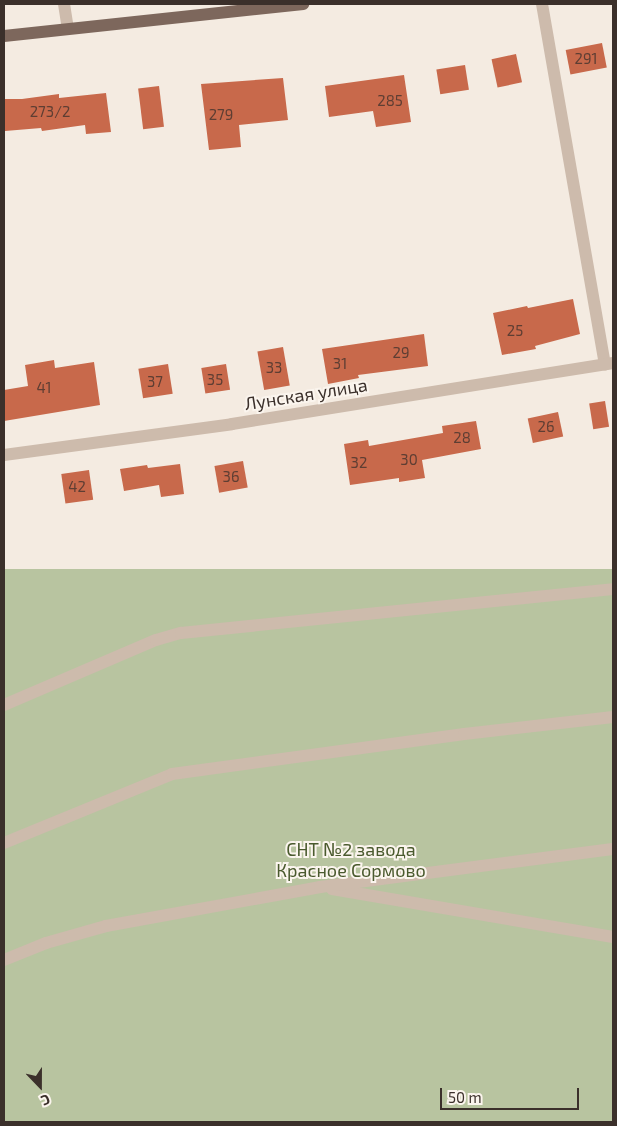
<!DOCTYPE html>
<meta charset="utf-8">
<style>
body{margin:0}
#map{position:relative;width:617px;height:1126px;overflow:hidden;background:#f4ebe1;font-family:"Exo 2",sans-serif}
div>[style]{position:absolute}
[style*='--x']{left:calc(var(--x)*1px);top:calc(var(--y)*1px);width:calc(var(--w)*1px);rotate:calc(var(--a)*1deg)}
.green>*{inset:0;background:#b8c4a0;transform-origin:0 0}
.building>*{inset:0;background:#c8694b;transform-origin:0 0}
.minor>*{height:12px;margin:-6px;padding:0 6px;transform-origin:6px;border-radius:6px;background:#cdbbac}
.major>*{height:12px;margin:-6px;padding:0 6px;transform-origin:6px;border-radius:6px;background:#7d675c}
span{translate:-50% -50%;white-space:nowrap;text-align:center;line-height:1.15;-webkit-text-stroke:4px #fbf5ee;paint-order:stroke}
.number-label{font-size:15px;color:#5e3e33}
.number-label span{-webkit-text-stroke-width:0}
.street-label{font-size:18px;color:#3b302b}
.park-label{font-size:18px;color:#4a5a2e}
.frame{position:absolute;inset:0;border:5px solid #3b302b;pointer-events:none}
.north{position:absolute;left:15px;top:1061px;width:50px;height:50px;-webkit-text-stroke:4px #fbf5ee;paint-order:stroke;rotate:158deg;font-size:14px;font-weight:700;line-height:20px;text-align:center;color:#3b302b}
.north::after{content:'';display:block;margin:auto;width:18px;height:22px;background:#3b302b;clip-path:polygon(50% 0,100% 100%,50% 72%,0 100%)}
.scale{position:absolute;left:440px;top:1088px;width:139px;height:22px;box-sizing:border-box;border:2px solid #3b302b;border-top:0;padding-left:6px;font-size:15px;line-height:18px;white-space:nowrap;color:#3b302b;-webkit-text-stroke:4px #fbf5ee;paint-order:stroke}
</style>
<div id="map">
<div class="green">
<i style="left:613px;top:569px;width:553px;height:612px;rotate:90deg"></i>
</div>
<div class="building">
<i style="left:602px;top:43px;width:25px;height:37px;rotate:79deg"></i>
<i style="left:516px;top:54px;width:29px;height:25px;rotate:78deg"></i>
<i style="left:465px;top:65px;width:25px;height:29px;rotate:81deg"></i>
<i style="clip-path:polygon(404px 75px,411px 122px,376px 127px,373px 111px,329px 117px,325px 86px)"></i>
<i style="clip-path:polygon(283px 78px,288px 120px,239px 125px,241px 147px,209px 150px,201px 84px)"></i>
<i style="left:159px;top:86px;width:41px;height:21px;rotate:83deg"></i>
<i style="clip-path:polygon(106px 93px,111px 132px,86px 134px,85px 125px,42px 131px,41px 128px,5px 131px,4px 99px,22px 99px,59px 94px,59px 98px)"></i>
<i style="clip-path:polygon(573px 299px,580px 334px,535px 346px,536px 349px,502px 355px,493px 313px,527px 306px,528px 308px)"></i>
<i style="clip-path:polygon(424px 334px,428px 366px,358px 375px,359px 378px,328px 384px,322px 349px)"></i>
<i style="left:283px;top:347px;width:39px;height:26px;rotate:80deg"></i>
<i style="clip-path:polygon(54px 360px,55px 368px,94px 362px,100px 405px,4px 421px,4px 390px,28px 386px,25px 365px)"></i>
<i style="left:168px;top:364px;width:30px;height:30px;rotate:81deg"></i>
<i style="left:226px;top:364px;width:26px;height:25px;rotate:81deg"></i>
<i style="left:605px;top:401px;width:26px;height:16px;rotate:81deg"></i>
<i style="left:558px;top:412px;width:25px;height:31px;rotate:78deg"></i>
<i style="clip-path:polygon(476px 421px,481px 449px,422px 460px,425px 478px,399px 482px,399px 478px,350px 485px,344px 444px,368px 440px,369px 446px,443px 433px,442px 426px)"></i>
<i style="left:243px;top:461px;width:27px;height:29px;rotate:80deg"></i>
<i style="clip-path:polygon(180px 464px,184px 494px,161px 497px,159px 485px,124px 491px,120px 469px,147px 465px,148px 468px)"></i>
<i style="left:89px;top:470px;width:30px;height:28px;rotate:82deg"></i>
</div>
<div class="minor">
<i style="--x:64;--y:4;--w:25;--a:81"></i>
<i style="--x:542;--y:4;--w:366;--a:80.1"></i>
<i style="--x:4;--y:455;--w:230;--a:-7.7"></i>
<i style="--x:232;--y:424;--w:386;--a:-9.1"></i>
<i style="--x:4;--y:705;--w:165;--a:-23.2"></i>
<i style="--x:156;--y:640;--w:26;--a:-16"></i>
<i style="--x:181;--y:633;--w:434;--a:-5.8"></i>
<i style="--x:4;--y:843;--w:182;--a:-22.3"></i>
<i style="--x:172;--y:774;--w:295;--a:-7.8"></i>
<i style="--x:464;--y:734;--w:150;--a:-6.5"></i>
<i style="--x:332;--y:889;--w:285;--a:9.7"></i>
<i style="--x:4;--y:960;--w:45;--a:-22"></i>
<i style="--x:46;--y:943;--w:62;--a:-15.8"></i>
<i style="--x:106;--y:926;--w:218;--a:-10.3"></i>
<i style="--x:320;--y:887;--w:295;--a:-7.4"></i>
</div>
<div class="major">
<i style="--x:4;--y:36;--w:301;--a:-6.1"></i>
</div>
<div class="number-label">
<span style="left:586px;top:59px">291</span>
<span style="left:390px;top:101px">285</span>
<span style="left:50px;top:112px">273/2</span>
<span style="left:221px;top:115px">279</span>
<span style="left:515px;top:331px">25</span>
<span style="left:401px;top:353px">29</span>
<span style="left:340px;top:364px">31</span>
<span style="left:274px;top:368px">33</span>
<span style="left:215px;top:380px">35</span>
<span style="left:155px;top:382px">37</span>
<span style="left:44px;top:388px">41</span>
<span style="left:546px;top:427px">26</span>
<span style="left:462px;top:438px">28</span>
<span style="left:409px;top:460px">30</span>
<span style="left:359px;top:463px">32</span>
<span style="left:231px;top:477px">36</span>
<span style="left:77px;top:487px">42</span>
</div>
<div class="street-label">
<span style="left:306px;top:394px;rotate:-9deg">Лунская улица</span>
</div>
<div class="park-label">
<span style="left:351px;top:860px">СНТ №2 завода<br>Красное Сормово</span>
</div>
<div class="frame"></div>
<div class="north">С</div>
<div class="scale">50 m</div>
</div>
